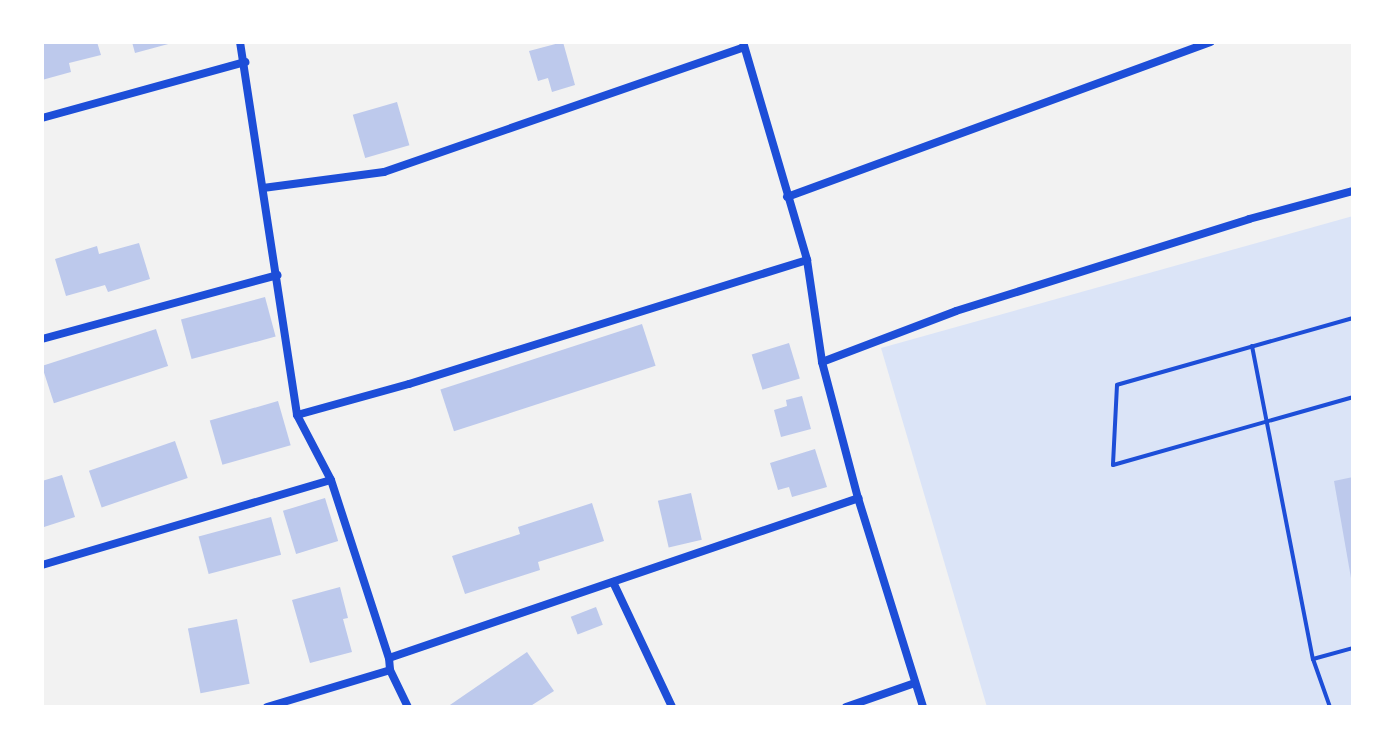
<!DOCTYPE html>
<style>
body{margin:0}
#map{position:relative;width:1395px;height:749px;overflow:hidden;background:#f2f2f2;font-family:"Open Sans",sans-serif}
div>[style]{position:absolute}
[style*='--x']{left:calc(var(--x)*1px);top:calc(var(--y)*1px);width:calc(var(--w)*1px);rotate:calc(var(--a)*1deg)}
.green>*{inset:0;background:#dbe4f7}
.building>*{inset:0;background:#bdc9ec;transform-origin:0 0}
.path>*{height:4px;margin:-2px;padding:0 2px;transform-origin:2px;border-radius:2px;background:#1d4ed8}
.minor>*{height:8px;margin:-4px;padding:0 4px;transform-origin:4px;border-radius:4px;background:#1d4ed8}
span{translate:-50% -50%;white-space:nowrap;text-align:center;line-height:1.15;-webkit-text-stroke:8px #fff;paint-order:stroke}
.frame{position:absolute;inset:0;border:44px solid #fff;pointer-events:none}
</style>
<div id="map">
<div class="green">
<i style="clip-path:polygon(1353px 216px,1353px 707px,987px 707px,881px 348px)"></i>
</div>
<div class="building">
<i style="clip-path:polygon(42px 42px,97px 42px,101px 55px,69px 63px,71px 72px,42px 80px)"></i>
<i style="clip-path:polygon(132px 42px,172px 42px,172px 43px,135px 53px)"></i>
<i style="clip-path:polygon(563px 42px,575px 85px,552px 92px,548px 78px,538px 81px,529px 51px)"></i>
<i style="left:397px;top:102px;width:45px;height:46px;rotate:74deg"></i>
<i style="clip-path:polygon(139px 243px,150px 279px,108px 292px,105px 285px,66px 296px,55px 259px,97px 246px,99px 254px)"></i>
<i style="left:265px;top:297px;width:41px;height:87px;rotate:75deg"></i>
<i style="left:642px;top:324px;width:44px;height:212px;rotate:72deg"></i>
<i style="left:156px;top:329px;width:39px;height:120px;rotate:72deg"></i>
<i style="left:789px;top:343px;width:37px;height:39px;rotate:73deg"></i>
<i style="clip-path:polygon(802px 396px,811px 429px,781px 437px,774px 410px,787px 406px,786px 400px)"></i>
<i style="left:278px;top:401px;width:46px;height:71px;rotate:74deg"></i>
<i style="left:175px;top:441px;width:39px;height:91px;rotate:71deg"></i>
<i style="clip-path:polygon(815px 449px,827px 487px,792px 497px,789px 487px,778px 490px,770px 463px)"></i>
<i style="clip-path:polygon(62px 475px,75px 517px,44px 527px,42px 481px)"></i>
<i style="clip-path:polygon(1353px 477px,1353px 578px,1351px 578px,1334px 481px)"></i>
<i style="left:691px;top:493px;width:48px;height:34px;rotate:77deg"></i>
<i style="left:325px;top:498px;width:45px;height:44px;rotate:73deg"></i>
<i style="clip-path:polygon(592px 503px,604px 541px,538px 562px,540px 570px,465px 594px,452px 556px,520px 534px,518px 527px)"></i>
<i style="left:271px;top:517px;width:39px;height:75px;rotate:75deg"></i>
<i style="clip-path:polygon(340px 587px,348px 618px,343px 619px,352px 652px,310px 663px,292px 600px)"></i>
<i style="left:596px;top:607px;width:19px;height:27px;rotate:69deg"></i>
<i style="left:237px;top:619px;width:66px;height:50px;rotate:79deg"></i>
<i style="clip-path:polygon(527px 652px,554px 691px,529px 707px,447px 707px)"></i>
</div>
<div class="path">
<i style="--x:1353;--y:318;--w:245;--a:164.2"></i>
<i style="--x:1117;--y:385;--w:80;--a:92.9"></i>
<i style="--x:1113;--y:465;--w:249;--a:-15.8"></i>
<i style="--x:1252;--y:346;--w:319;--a:79"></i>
<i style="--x:1313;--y:659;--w:51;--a:70.5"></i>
<i style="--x:1313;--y:659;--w:41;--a:-15.4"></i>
</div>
<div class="minor">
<i style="--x:240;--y:42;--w:377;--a:81.3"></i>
<i style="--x:297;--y:415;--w:73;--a:62.4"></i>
<i style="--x:331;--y:480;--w:187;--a:72"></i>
<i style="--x:389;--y:658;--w:12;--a:85"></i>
<i style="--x:390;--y:670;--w:41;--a:64.1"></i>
<i style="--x:743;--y:42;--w:227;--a:73.6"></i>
<i style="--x:807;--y:260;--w:103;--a:81.6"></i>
<i style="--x:822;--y:362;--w:141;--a:75.2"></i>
<i style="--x:858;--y:498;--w:219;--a:72.7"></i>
<i style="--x:42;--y:118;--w:211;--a:-15.4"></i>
<i style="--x:263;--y:188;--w:122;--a:-7.5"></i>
<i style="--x:384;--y:172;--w:381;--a:-19.1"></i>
<i style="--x:787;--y:197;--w:451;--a:-20.1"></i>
<i style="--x:42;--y:339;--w:244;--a:-15.2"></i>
<i style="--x:822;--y:362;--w:143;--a:-20.8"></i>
<i style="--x:956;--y:311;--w:307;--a:-17.4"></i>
<i style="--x:1249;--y:219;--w:108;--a:-15.1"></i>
<i style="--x:297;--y:415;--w:116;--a:-15.5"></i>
<i style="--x:409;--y:384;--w:417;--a:-17.3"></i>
<i style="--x:42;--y:565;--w:301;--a:-16.4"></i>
<i style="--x:613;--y:582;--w:138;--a:64.7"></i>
<i style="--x:389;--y:658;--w:496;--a:-18.8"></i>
<i style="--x:267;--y:707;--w:128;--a:-16.7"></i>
<i style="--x:846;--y:707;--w:73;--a:-19.2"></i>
</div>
<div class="frame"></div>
</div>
